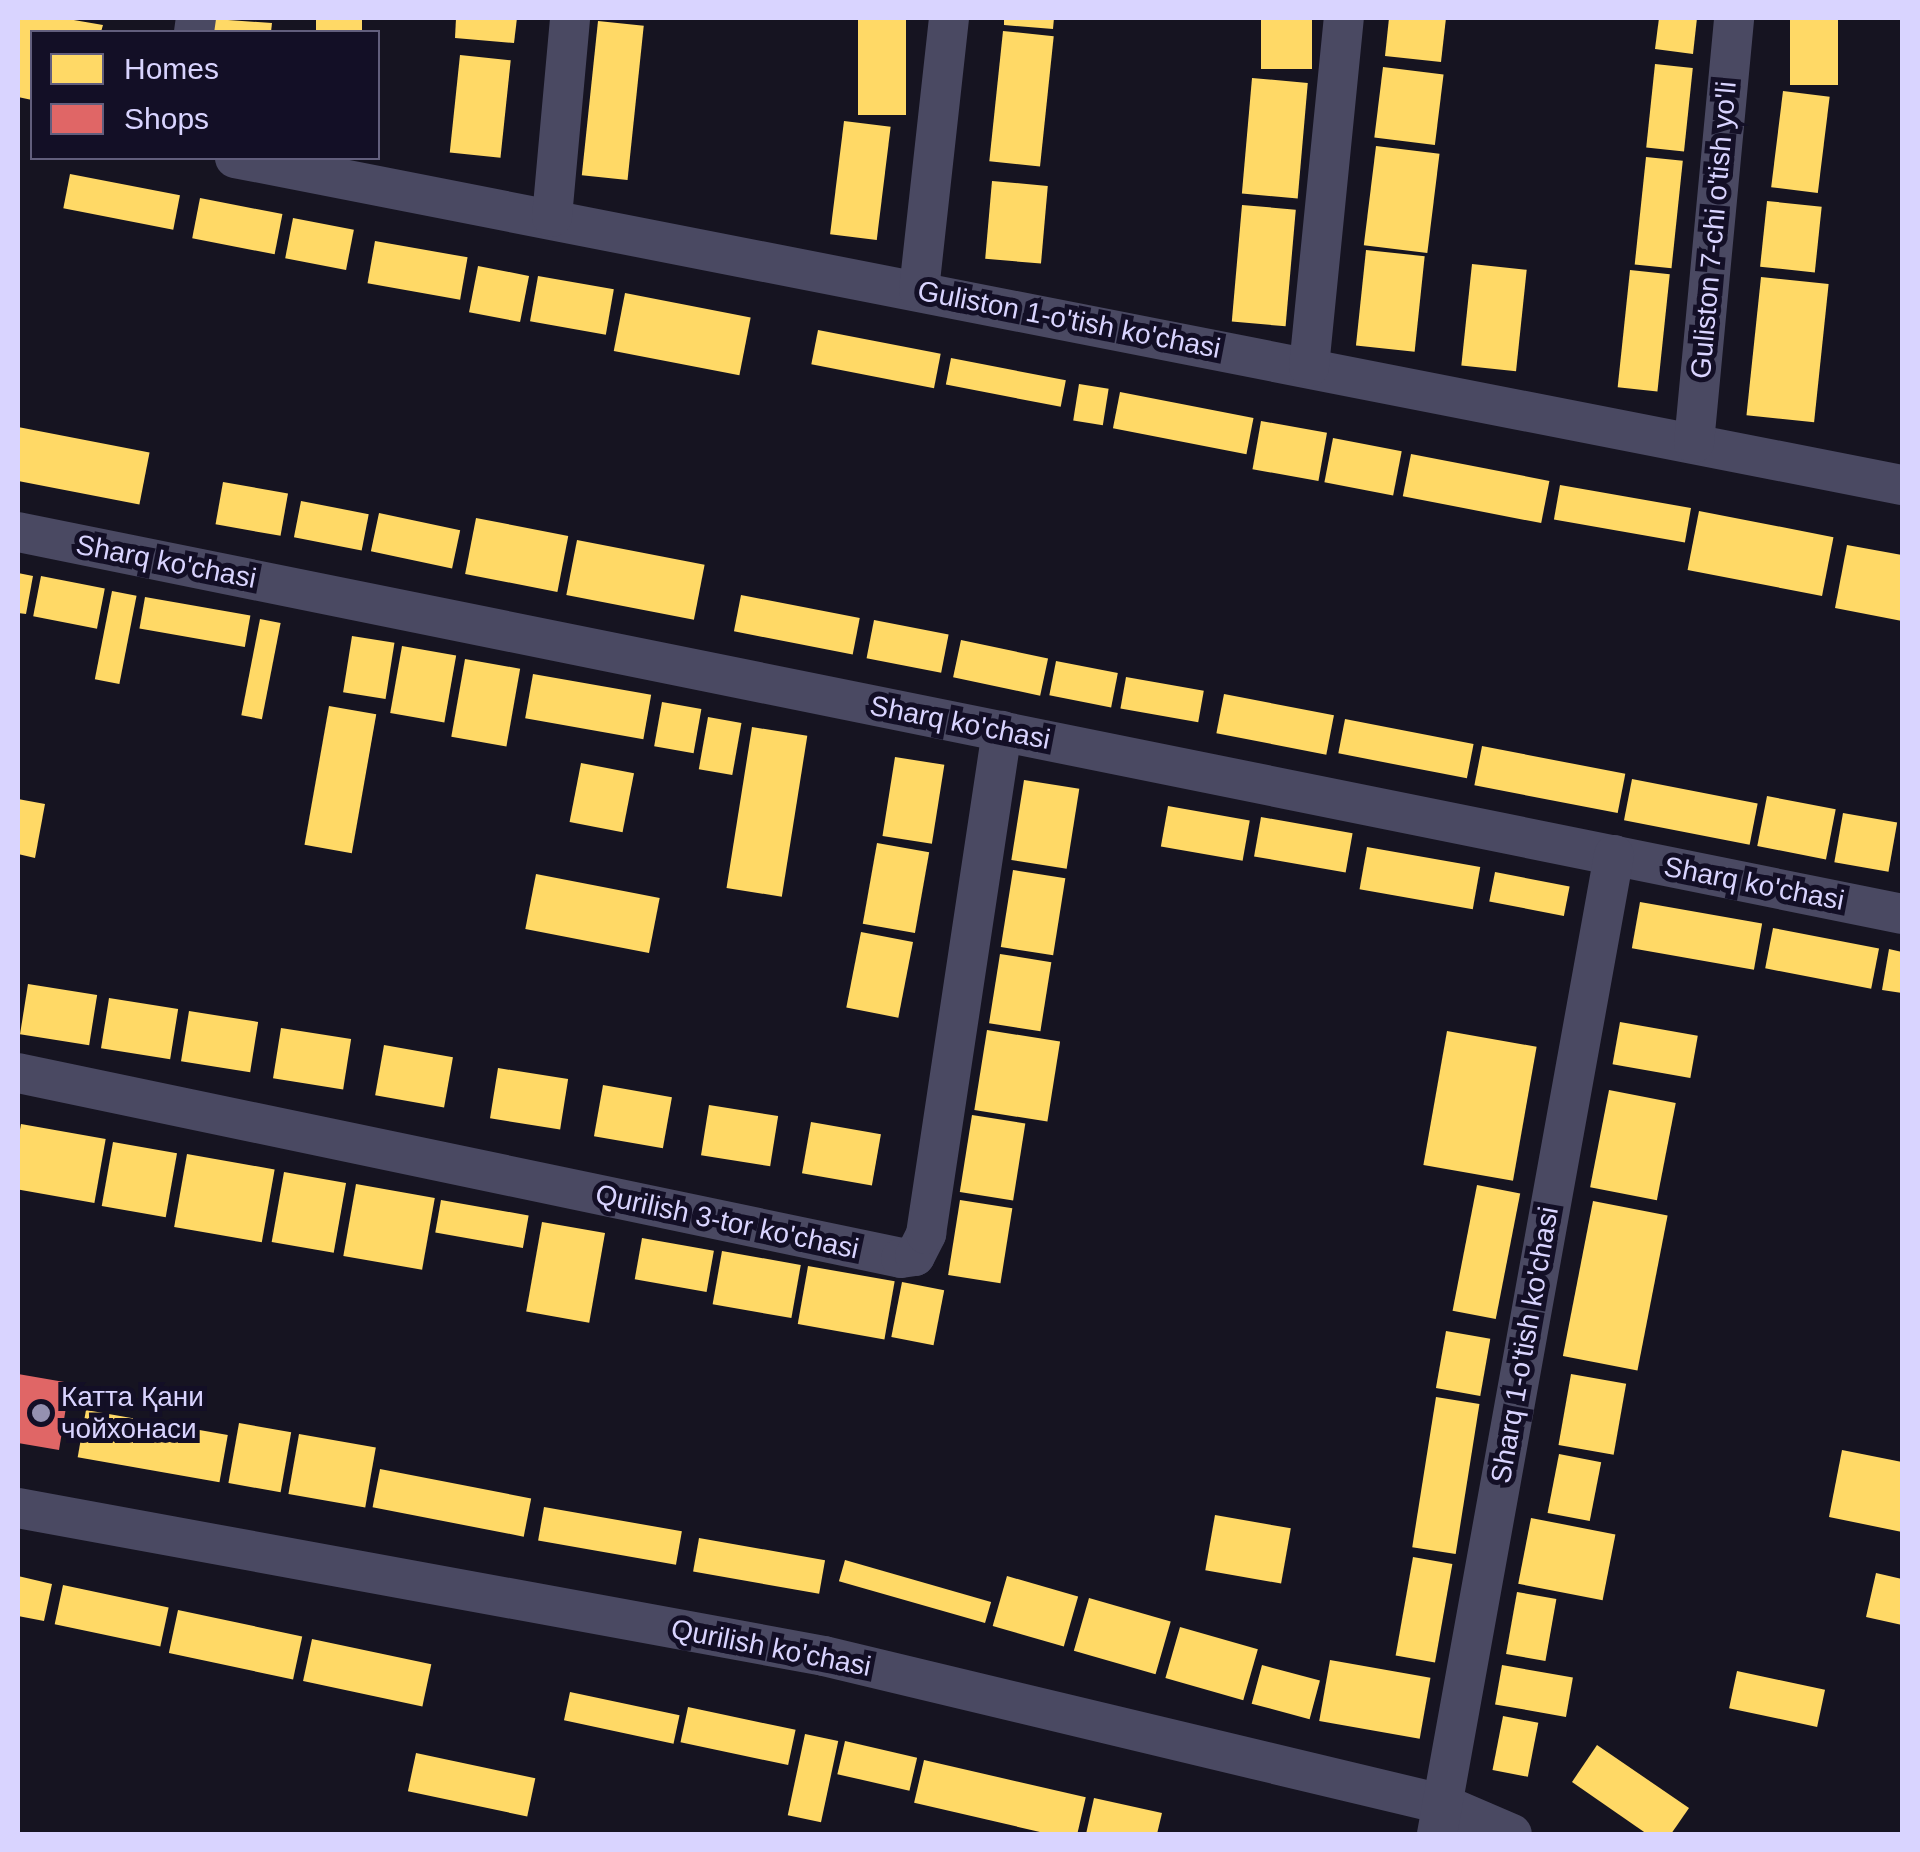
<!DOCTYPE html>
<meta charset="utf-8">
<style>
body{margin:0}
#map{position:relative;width:1920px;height:1852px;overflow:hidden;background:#161421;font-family:Arial,sans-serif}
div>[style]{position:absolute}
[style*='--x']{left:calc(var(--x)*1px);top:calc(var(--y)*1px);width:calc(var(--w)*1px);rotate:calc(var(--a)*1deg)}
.homes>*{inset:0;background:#ffd966;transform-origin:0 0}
.shops>*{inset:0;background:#e06666}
.minor>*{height:40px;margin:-20px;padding:0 20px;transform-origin:20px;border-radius:20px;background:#4a4962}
.dots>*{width:28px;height:28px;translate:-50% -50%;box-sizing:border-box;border:5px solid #130f26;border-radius:50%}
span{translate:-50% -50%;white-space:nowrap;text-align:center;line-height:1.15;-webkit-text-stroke:10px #130f26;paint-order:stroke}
.street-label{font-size:28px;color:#d9d4ff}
.poi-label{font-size:28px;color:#d9d4ff}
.left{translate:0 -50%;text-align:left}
.frame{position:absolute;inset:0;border:20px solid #d9d4ff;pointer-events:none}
.legend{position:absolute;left:30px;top:30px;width:350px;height:130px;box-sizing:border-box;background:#130f26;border:2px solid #625e7d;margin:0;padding:12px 18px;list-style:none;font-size:30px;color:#d9d4ff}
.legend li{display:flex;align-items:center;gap:20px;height:50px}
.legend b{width:50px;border:2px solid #625e7d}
</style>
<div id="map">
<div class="homes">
<i style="clip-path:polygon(18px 18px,62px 18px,103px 25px,101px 32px,32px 32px,32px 100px,18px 97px)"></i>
<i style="left:316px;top:18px;width:46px;height:13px"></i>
<i style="clip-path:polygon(456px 18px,517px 18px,514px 43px,455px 38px)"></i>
<i style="left:858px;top:18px;width:48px;height:97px"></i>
<i style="clip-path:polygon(1004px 18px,1054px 18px,1053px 29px,1004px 25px)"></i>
<i style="left:1261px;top:18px;width:51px;height:51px"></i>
<i style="clip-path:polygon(1389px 18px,1446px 18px,1441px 62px,1385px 56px)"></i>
<i style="clip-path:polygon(1659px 18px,1697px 18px,1693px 54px,1655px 49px)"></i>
<i style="left:1790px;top:18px;width:48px;height:67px"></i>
<i style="clip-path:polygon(214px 19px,272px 23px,271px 32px,213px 32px)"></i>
<i style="left:598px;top:21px;width:46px;height:155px;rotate:6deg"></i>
<i style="left:1003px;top:31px;width:51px;height:131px;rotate:6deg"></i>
<i style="left:460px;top:55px;width:51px;height:98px;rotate:6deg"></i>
<i style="left:1655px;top:64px;width:38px;height:84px;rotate:6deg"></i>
<i style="left:1383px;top:67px;width:61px;height:71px;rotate:7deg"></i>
<i style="left:1252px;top:78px;width:56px;height:116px;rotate:5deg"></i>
<i style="left:1783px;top:91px;width:47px;height:97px;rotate:7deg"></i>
<i style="left:844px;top:121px;width:47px;height:114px;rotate:7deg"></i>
<i style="left:1376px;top:146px;width:64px;height:100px;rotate:7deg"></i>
<i style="left:1646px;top:157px;width:37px;height:108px;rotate:6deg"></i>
<i style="left:70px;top:174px;width:112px;height:35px;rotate:11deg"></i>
<i style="left:992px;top:181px;width:56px;height:78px;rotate:5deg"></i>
<i style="left:200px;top:198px;width:84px;height:41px;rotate:11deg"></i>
<i style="left:1767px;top:201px;width:55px;height:66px;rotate:6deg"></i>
<i style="left:1242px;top:205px;width:54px;height:117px;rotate:5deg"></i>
<i style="left:293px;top:218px;width:62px;height:41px;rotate:11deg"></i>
<i style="left:375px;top:241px;width:94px;height:43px;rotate:10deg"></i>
<i style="left:1366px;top:250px;width:59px;height:96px;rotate:6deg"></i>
<i style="left:1472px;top:264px;width:55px;height:102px;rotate:6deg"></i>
<i style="left:478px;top:266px;width:52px;height:47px;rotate:11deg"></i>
<i style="left:1630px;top:270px;width:40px;height:118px;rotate:6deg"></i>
<i style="left:538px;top:276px;width:77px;height:46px;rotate:10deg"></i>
<i style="left:1761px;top:277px;width:68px;height:139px;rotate:6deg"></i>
<i style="left:625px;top:293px;width:128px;height:59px;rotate:11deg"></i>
<i style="left:818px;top:330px;width:125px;height:35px;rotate:11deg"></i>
<i style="left:951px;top:358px;width:117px;height:27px;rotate:11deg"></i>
<i style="left:1079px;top:384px;width:30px;height:37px;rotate:9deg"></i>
<i style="left:1120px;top:392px;width:136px;height:37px;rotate:11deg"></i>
<i style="left:1261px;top:421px;width:67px;height:49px;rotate:10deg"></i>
<i style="left:18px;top:427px;width:134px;height:53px;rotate:11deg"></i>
<i style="left:1333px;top:438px;width:70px;height:45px;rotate:11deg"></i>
<i style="left:1411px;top:454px;width:141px;height:43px;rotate:11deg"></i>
<i style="left:223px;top:482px;width:66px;height:43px;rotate:10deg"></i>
<i style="left:1560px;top:485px;width:133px;height:35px;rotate:10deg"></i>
<i style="left:301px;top:501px;width:69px;height:37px;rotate:11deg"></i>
<i style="left:1699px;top:511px;width:137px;height:60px;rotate:11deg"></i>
<i style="left:379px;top:513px;width:83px;height:39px;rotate:12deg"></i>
<i style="left:476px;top:518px;width:94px;height:57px;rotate:11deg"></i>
<i style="left:577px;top:540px;width:130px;height:56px;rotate:11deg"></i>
<i style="clip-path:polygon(1847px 545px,1902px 555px,1902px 621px,1835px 608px)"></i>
<i style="clip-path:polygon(18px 573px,33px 576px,26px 614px,18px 613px)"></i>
<i style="left:41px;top:576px;width:65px;height:41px;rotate:11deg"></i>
<i style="left:112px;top:591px;width:25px;height:90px;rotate:11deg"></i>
<i style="left:741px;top:595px;width:121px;height:37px;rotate:11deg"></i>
<i style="left:145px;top:597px;width:107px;height:32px;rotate:10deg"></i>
<i style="left:260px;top:619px;width:21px;height:98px;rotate:11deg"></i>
<i style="left:874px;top:620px;width:76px;height:39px;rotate:11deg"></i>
<i style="left:352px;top:636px;width:43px;height:57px;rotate:9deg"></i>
<i style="left:961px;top:640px;width:89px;height:38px;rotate:12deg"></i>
<i style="left:402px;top:646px;width:55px;height:68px;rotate:10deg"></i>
<i style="left:465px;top:659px;width:56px;height:79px;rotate:10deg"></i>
<i style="left:1056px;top:661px;width:63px;height:35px;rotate:11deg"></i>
<i style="left:533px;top:674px;width:120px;height:45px;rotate:10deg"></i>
<i style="left:1126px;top:677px;width:79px;height:32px;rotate:10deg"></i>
<i style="left:1224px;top:694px;width:112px;height:40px;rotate:11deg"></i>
<i style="left:662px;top:702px;width:40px;height:45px;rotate:10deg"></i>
<i style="left:329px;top:706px;width:48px;height:141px;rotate:10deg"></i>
<i style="left:708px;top:717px;width:34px;height:53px;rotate:10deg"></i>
<i style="left:1345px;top:719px;width:131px;height:35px;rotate:11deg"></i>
<i style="left:752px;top:727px;width:56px;height:163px;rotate:9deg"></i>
<i style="left:1482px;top:746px;width:146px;height:40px;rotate:11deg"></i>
<i style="left:895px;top:757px;width:50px;height:80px;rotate:9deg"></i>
<i style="left:581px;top:763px;width:54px;height:60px;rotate:11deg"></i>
<i style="left:1632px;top:779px;width:128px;height:42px;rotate:11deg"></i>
<i style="left:1024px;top:780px;width:56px;height:81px;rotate:9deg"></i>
<i style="left:1767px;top:796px;width:70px;height:51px;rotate:11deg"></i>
<i style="clip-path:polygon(18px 799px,45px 804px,35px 858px,18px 854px)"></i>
<i style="left:1168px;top:806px;width:83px;height:41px;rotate:10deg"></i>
<i style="left:1843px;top:813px;width:55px;height:50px;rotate:10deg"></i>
<i style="left:1261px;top:817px;width:93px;height:40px;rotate:10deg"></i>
<i style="left:877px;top:843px;width:53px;height:82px;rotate:10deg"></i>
<i style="left:1367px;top:847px;width:115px;height:43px;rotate:10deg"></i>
<i style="left:1013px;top:870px;width:53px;height:78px;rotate:9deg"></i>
<i style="left:1495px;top:872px;width:76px;height:30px;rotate:11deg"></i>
<i style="left:536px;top:874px;width:126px;height:56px;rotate:11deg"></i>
<i style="left:1640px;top:902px;width:124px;height:47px;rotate:10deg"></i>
<i style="left:1773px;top:928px;width:108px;height:41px;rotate:11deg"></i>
<i style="left:861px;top:932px;width:53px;height:77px;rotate:11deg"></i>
<i style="clip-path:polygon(1889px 949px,1902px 952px,1902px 993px,1882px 990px)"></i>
<i style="left:1000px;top:954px;width:52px;height:70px;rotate:9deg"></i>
<i style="left:28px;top:984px;width:70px;height:51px;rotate:9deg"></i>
<i style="left:109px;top:998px;width:70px;height:51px;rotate:9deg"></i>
<i style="left:189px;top:1011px;width:70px;height:51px;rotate:9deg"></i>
<i style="left:1620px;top:1022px;width:79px;height:43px;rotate:10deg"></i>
<i style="left:281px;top:1028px;width:71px;height:51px;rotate:9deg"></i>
<i style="left:987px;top:1030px;width:74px;height:81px;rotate:9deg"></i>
<i style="left:1447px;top:1031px;width:91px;height:136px;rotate:10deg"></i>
<i style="left:384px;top:1045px;width:70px;height:51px;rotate:10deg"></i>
<i style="left:498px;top:1068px;width:71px;height:51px;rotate:9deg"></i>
<i style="left:603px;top:1085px;width:70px;height:52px;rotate:10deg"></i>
<i style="left:1609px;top:1090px;width:68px;height:99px;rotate:11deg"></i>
<i style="left:709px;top:1105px;width:70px;height:51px;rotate:9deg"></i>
<i style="left:972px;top:1115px;width:54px;height:78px;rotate:9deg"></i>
<i style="left:811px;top:1122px;width:71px;height:52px;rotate:10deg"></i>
<i style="left:21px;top:1124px;width:86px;height:65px;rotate:10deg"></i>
<i style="left:113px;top:1142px;width:65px;height:65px;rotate:10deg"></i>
<i style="left:187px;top:1154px;width:89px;height:74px;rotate:10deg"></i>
<i style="left:284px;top:1172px;width:63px;height:71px;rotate:10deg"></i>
<i style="left:356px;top:1184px;width:80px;height:73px;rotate:10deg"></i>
<i style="left:1477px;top:1185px;width:44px;height:128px;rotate:11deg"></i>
<i style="left:441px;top:1200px;width:89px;height:33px;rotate:10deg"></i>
<i style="left:960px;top:1200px;width:53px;height:76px;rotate:9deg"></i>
<i style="left:1593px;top:1201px;width:76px;height:158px;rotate:11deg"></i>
<i style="left:542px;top:1222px;width:64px;height:91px;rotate:10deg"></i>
<i style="left:642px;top:1238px;width:73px;height:42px;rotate:10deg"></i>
<i style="left:722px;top:1251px;width:80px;height:54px;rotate:10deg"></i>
<i style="left:808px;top:1266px;width:88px;height:59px;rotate:10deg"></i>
<i style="left:902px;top:1282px;width:43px;height:56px;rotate:11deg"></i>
<i style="left:1446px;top:1331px;width:45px;height:58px;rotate:10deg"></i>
<i style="left:1571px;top:1374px;width:56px;height:72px;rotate:10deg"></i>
<i style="left:1436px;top:1397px;width:44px;height:152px;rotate:9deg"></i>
<i style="left:86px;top:1410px;width:144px;height:48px;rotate:10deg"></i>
<i style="left:239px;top:1423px;width:53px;height:61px;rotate:10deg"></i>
<i style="left:299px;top:1434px;width:78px;height:61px;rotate:10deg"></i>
<i style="clip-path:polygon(1842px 1450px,1902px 1462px,1902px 1532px,1829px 1517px)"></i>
<i style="left:1559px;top:1454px;width:43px;height:60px;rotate:11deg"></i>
<i style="left:380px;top:1469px;width:154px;height:39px;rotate:11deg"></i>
<i style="left:544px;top:1507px;width:140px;height:34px;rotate:10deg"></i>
<i style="left:1215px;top:1515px;width:77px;height:56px;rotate:10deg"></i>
<i style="left:1531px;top:1518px;width:86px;height:67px;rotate:11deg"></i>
<i style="left:699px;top:1538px;width:128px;height:34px;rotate:10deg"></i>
<i style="left:1413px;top:1557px;width:40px;height:100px;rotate:10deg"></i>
<i style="left:845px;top:1560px;width:152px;height:22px;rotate:16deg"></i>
<i style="clip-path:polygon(1876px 1573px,1902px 1579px,1902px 1625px,1866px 1617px)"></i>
<i style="clip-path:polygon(18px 1576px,52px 1584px,44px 1621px,18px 1616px)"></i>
<i style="left:1007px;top:1576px;width:74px;height:52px;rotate:16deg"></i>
<i style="left:63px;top:1585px;width:108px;height:40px;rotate:12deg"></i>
<i style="left:1517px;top:1592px;width:40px;height:63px;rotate:10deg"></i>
<i style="left:1089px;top:1598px;width:85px;height:55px;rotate:16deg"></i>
<i style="left:178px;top:1610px;width:127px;height:44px;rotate:12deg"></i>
<i style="left:1180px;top:1627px;width:81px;height:53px;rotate:16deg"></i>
<i style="left:312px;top:1639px;width:122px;height:43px;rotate:12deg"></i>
<i style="left:1330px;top:1660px;width:102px;height:62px;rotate:10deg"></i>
<i style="left:1262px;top:1665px;width:60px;height:40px;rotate:15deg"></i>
<i style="left:1502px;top:1665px;width:72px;height:40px;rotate:10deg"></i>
<i style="left:1737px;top:1671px;width:90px;height:38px;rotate:12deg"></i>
<i style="left:570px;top:1692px;width:112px;height:29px;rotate:12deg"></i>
<i style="left:688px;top:1707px;width:110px;height:36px;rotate:12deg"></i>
<i style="left:1503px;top:1716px;width:36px;height:55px;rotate:11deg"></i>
<i style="left:805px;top:1734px;width:34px;height:83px;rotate:12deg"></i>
<i style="left:845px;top:1741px;width:74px;height:34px;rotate:13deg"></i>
<i style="clip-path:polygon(1597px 1745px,1689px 1808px,1671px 1834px,1647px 1834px,1572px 1782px)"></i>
<i style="left:416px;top:1753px;width:122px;height:39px;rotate:12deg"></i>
<i style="left:924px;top:1760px;width:166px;height:44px;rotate:13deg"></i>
<i style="clip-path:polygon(1094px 1798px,1162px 1813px,1157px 1834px,1086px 1834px)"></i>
</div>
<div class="shops">
<i style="clip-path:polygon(18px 1374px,70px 1383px,59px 1450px,18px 1443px)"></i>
</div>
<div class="minor">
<i style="--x:194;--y:32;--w:14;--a:-82"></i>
<i style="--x:235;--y:158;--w:1699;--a:11.1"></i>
<i style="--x:552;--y:217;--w:200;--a:-84.8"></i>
<i style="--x:919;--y:290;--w:274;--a:-83.7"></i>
<i style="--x:1309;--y:367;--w:351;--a:-84.3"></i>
<i style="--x:1694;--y:443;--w:427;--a:-84.6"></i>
<i style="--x:18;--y:532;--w:1922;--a:11.46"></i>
<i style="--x:18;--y:1073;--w:902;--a:11.83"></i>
<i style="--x:901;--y:1258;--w:14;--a:-8"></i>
<i style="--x:915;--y:1256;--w:25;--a:-63"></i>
<i style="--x:926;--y:1234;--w:509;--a:-81.41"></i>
<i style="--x:18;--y:1508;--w:819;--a:10.4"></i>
<i style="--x:824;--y:1656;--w:635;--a:13.47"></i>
<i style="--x:1442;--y:1804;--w:76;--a:23.2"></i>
<i style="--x:1437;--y:1834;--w:995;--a:-79.75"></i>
</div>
<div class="dots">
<i style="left:41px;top:1413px;background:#9591b1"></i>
</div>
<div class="street-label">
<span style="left:1714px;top:230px;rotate:-85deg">Guliston 7-chi o'tish yo'li</span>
<span style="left:1069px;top:320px;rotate:11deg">Guliston 1-o'tish ko'chasi</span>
<span style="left:166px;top:562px;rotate:11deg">Sharq ko'chasi</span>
<span style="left:960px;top:723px;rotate:11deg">Sharq ko'chasi</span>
<span style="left:1754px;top:884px;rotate:11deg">Sharq ko'chasi</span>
<span style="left:727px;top:1222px;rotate:12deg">Qurilish 3-tor ko'chasi</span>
<span style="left:1525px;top:1345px;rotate:-80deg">Sharq 1-o'tish ko'chasi</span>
<span style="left:771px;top:1648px;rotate:11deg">Qurilish ko'chasi</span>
</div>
<div class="poi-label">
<span class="left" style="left:61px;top:1413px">Катта Қани<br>чойхонаси</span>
</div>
<div class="frame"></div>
<ul class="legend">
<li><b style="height:28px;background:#ffd966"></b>Homes</li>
<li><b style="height:28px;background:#e06666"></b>Shops</li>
</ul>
</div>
